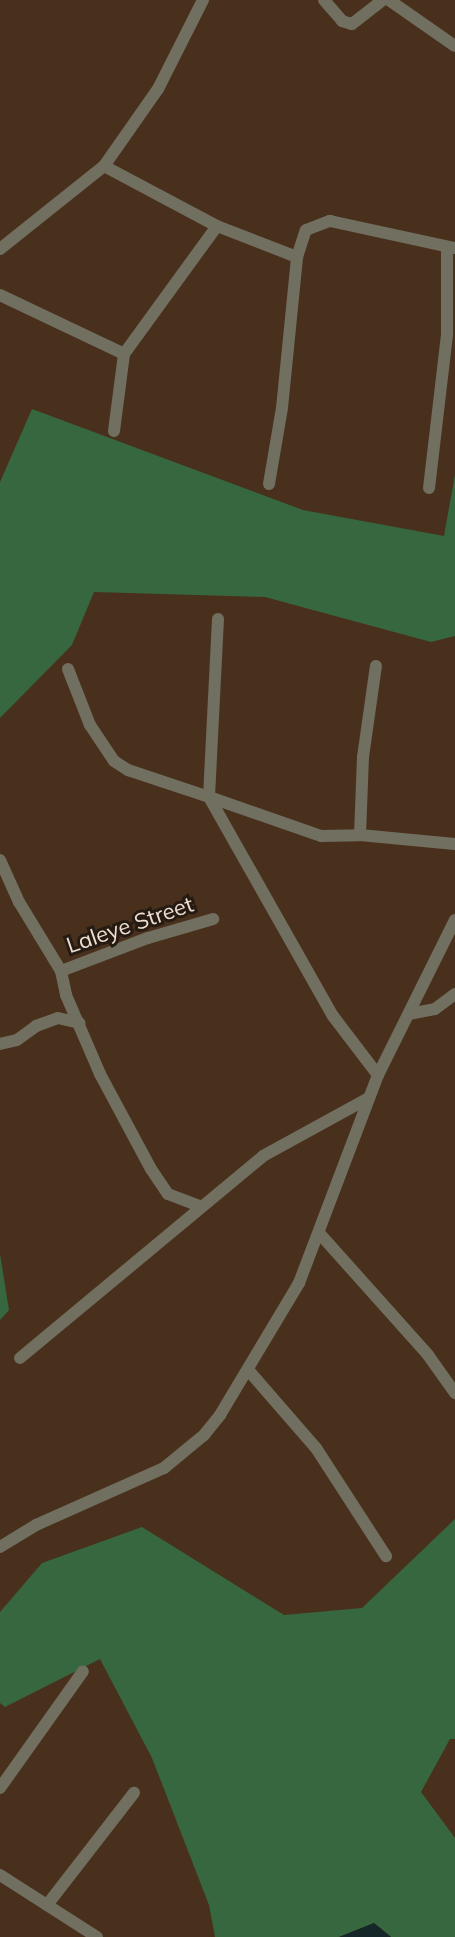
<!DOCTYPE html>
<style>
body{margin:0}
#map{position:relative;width:455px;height:1937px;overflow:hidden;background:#48301c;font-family:Mulish,sans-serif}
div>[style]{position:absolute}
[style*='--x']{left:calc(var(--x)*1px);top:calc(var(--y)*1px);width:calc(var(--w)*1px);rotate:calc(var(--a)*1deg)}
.green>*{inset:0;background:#36673f}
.water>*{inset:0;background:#152728}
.minor>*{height:12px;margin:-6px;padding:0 6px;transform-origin:6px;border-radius:6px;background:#716f60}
span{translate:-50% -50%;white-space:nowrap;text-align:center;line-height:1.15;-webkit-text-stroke:6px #261b12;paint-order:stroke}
.street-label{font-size:22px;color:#eedfd2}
</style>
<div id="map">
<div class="green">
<i style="clip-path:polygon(32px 409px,303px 510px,444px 536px,455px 474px,455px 636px,431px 642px,265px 597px,94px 592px,72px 645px,0 718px,0 482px)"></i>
<i style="clip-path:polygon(0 1254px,9px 1310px,0 1320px)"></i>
<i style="clip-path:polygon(455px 1519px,455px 1739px,450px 1739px,421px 1792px,455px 1838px,455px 1937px,391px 1937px,374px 1923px,339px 1937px,215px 1937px,209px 1905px,152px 1758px,100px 1659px,5px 1707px,0 1703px,0 1612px,42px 1563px,142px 1527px,284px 1615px,362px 1608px)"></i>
</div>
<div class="water">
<i style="clip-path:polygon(374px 1923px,391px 1937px,339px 1937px)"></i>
</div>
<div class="minor">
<i style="--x:324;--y:0;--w:28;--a:49"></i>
<i style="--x:342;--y:21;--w:10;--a:17"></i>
<i style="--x:352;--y:24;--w:39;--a:-38"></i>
<i style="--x:389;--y:0;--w:80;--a:34.9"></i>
<i style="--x:104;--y:166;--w:128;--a:28"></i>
<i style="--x:217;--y:226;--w:86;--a:21.2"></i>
<i style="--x:0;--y:249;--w:133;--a:-38.6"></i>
<i style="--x:104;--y:166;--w:94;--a:-55"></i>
<i style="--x:158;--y:89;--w:100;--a:-63.2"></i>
<i style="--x:0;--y:295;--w:137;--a:25.4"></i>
<i style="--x:124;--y:354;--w:158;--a:-54"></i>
<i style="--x:114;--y:431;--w:78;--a:-82.6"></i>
<i style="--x:269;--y:484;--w:77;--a:-80.3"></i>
<i style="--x:282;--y:408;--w:152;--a:-84.3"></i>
<i style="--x:297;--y:257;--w:28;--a:-72"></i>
<i style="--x:306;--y:230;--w:26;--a:-21"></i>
<i style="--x:330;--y:221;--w:128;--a:12.2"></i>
<i style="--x:429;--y:488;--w:154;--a:-83.3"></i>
<i style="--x:447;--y:335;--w:87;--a:-90"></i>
<i style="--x:218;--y:619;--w:178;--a:92.9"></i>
<i style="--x:209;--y:797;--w:119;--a:19.2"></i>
<i style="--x:321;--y:836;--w:39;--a:-1"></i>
<i style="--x:360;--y:835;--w:95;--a:5.4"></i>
<i style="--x:68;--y:669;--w:60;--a:68.6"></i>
<i style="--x:90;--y:725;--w:43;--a:56.3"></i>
<i style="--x:114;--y:761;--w:17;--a:33"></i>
<i style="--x:128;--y:770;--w:85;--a:18.4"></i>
<i style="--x:209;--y:797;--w:252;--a:60.5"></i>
<i style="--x:333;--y:1016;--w:74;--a:52.7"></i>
<i style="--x:360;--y:835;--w:78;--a:-87.8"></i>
<i style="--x:363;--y:757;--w:92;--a:-81.9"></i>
<i style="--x:0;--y:860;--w:46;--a:65.7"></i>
<i style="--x:19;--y:902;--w:81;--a:58.7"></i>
<i style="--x:61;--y:971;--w:25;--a:78"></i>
<i style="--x:66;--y:995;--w:86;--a:66.7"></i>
<i style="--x:100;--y:1074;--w:108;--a:61.8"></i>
<i style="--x:151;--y:1169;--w:30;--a:56"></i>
<i style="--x:168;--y:1194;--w:34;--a:21"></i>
<i style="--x:61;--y:971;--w:93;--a:-20.8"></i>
<i style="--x:148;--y:938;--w:68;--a:-16.3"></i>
<i style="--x:409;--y:1014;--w:26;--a:-11"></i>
<i style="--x:435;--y:1009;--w:25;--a:-37"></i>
<i style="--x:0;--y:1044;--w:17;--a:-13"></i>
<i style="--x:17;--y:1040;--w:24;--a:-36"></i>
<i style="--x:36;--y:1026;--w:23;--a:-20"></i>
<i style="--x:58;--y:1018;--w:22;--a:13"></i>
<i style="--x:320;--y:1234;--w:162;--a:48.2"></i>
<i style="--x:428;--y:1355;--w:47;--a:54.6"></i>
<i style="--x:20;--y:1358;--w:316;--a:-39.7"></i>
<i style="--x:263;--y:1156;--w:119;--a:-28.7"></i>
<i style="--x:249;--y:1371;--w:102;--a:49"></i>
<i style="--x:316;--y:1448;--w:129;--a:57.1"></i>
<i style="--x:0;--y:1547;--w:42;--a:-31.4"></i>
<i style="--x:36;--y:1525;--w:140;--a:-24"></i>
<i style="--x:164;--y:1468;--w:52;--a:-39.5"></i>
<i style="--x:204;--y:1435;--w:26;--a:-51"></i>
<i style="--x:220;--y:1415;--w:154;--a:-59.1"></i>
<i style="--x:299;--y:1283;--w:222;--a:-69.2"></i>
<i style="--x:378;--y:1075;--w:173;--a:-63.6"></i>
<i style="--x:0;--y:1788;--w:143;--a:-54.6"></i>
<i style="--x:0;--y:1875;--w:115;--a:32.6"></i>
<i style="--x:47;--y:1905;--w:142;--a:-52.2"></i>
</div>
<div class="street-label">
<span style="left:130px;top:925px;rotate:-19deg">Laleye Street</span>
</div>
</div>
